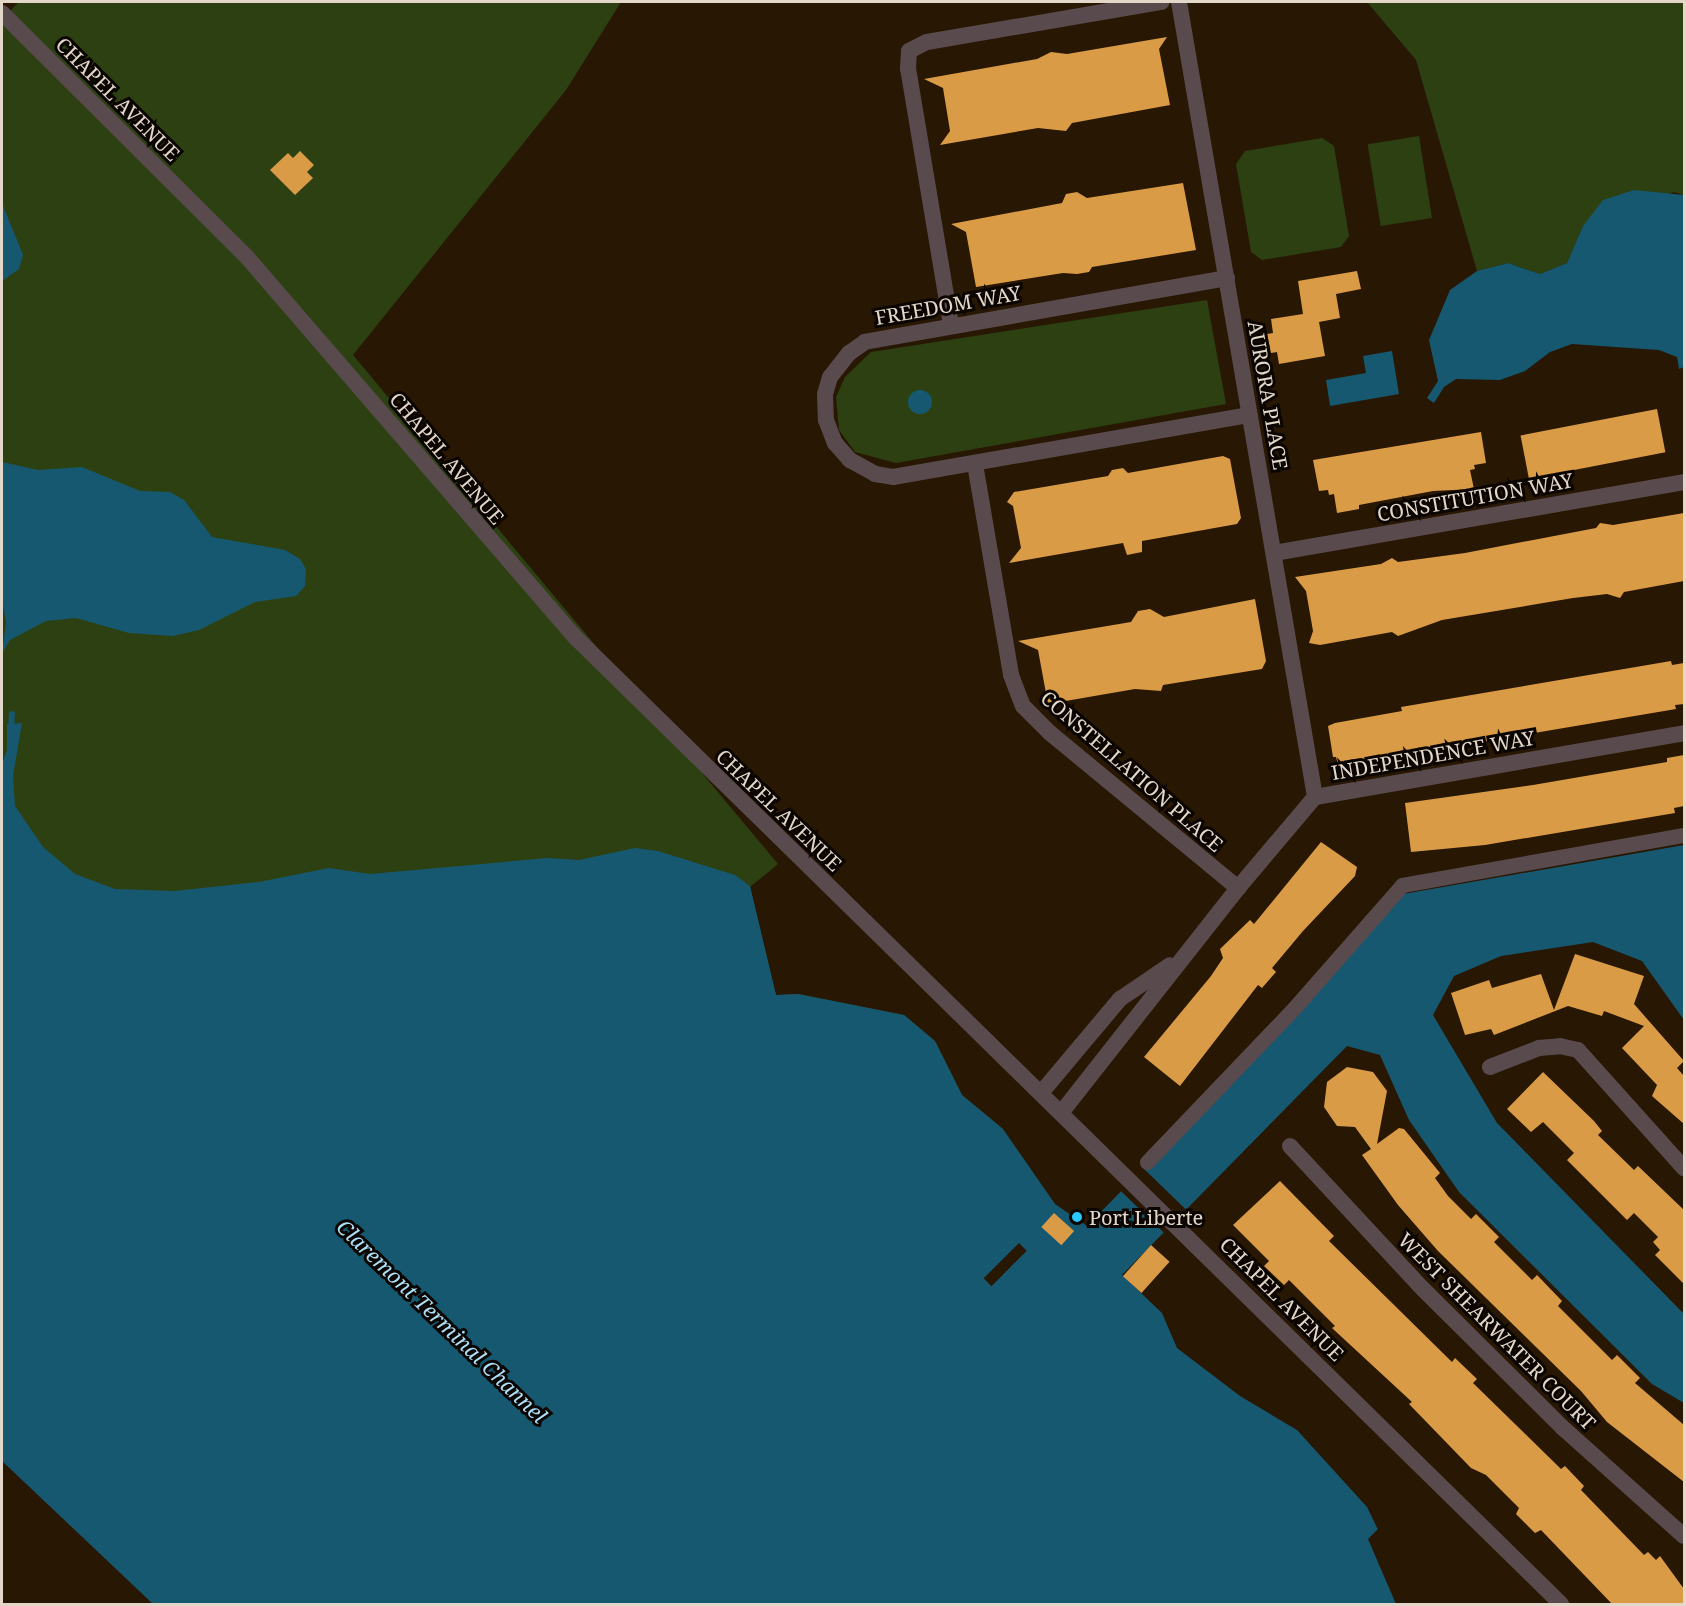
<!DOCTYPE html>
<style>
body{margin:0}
#map{position:relative;width:1686px;height:1606px;overflow:hidden;background:#281702;font-family:"Noto Serif",serif}
div>[style]{position:absolute}
[style*='--x']{left:calc(var(--x)*1px);top:calc(var(--y)*1px);width:calc(var(--w)*1px);rotate:calc(var(--a)*1deg)}
.green>*{inset:0;background:#2c4012;transform-origin:0 0}
.water>*{inset:0;background:#175871}
.round{border-radius:50%}
.pier>*{inset:0;background:#281702;transform-origin:0 0}
.stream>*{height:6px;margin:-3px;padding:0 3px;transform-origin:3px;border-radius:3px;background:#175871}
.building>*{inset:0;background:#da9b47;transform-origin:0 0}
.pedestrian>*{height:15px;margin:-7.5px;padding:0 7.5px;transform-origin:7.5px;border-radius:7.5px;background:#584a4d}
.minor>*{height:16px;margin:-8px;padding:0 8px;transform-origin:8px;border-radius:8px;background:#584a4d}
.dots>*{width:16px;height:16px;translate:-50% -50%;box-sizing:border-box;border:3px solid #0b0501;border-radius:50%}
span{translate:-50% -50%;white-space:nowrap;text-align:center;line-height:1.15;-webkit-text-stroke:6px #0b0501;paint-order:stroke}
.street-label{font-size:20px;color:#e3d7ca}
.poi-label{font-size:20px;color:#e3d7ca}
.left{translate:0 -50%;text-align:left}
.water-label{font-size:21px;color:#acdef7;font-style:italic}
.frame{position:absolute;inset:0;border:3px solid #e3d7ca;pointer-events:none}
</style>
<div id="map">
<div class="green">
<i style="clip-path:polygon(19px 2px,621px 2px,566px 90px,353px 355px,778px 864px,750px 887px,776px 995px,798px 994px,904px 1015px,935px 1041px,962px 1095px,1003px 1129px,2px 1113px,2px 765px,7px 750px,2px 763px,2px 19px)"></i>
<i style="clip-path:polygon(1367px 2px,1684px 2px,1684px 195px,1674px 192px,1583px 226px,1567px 263px,1540px 274px,1508px 263px,1477px 271px,1416px 60px)"></i>
<i style="left:1419px;top:136px;width:83px;height:52px;rotate:81deg"></i>
<i style="clip-path:polygon(1322px 138px,1334px 146px,1349px 236px,1341px 247px,1262px 260px,1251px 252px,1236px 164px,1245px 151px)"></i>
<i style="clip-path:polygon(1207px 300px,1226px 404px,896px 463px,855px 452px,839px 430px,836px 397px,845px 377px,871px 352px)"></i>
</div>
<div class="water">
<i style="clip-path:polygon(1634px 190px,1684px 195px,1684px 367px,1679px 369px,1677px 357px,1659px 350px,1572px 344px,1550px 352px,1525px 371px,1500px 380px,1456px 379px,1444px 387px,1434px 403px,1427px 398px,1438px 381px,1429px 340px,1450px 290px,1477px 271px,1508px 263px,1540px 274px,1567px 263px,1583px 226px,1603px 200px)"></i>
<i style="clip-path:polygon(2px 203px,23px 255px,19px 269px,2px 281px)"></i>
<i style="clip-path:polygon(1392px 351px,1399px 394px,1330px 406px,1326px 380px,1366px 373px,1363px 356px)"></i>
<i class="round" style="left:908px;top:390px;width:24px;height:24px"></i>
<i style="clip-path:polygon(2px 462px,38px 470px,82px 467px,140px 491px,170px 492px,184px 500px,212px 537px,285px 550px,300px 559px,306px 569px,305px 586px,296px 596px,255px 602px,199px 630px,173px 636px,129px 633px,76px 618px,46px 621px,10px 640px,2px 653px,6px 623px,2px 599px)"></i>
<i style="clip-path:polygon(22px 723px,13px 776px,15px 806px,43px 847px,75px 874px,115px 889px,174px 891px,259px 882px,329px 868px,370px 874px,548px 858px,579px 860px,635px 848px,658px 851px,735px 875px,750px 886px,776px 995px,798px 994px,904px 1015px,935px 1041px,962px 1095px,1003px 1129px,1055px 1204px,1087px 1226px,1337px 971px,1403px 894px,1684px 845px,1684px 1020px,1642px 961px,1593px 942px,1501px 956px,1454px 976px,1433px 1015px,1497px 1123px,1684px 1314px,1684px 1403px,1652px 1384px,1459px 1192px,1409px 1120px,1380px 1055px,1347px 1046px,1122px 1275px,1162px 1313px,1177px 1348px,1240px 1396px,1297px 1430px,1367px 1507px,1386px 1546px,1406px 1604px,153px 1604px,2px 1461px,2px 763px,7px 750px,7px 724px)"></i>
</div>
<div class="pier">
<i style="left:1142px;top:1167px;width:65px;height:32px;rotate:44deg"></i>
<i style="left:1019px;top:1243px;width:11px;height:50px;rotate:45deg"></i>
<i style="clip-path:polygon(1380px 1527px,1389px 1545px,1409px 1604px,1396px 1604px,1368px 1539px)"></i>
</div>
<div class="stream">
<i style="--x:11;--y:731;--w:17;--a:-87"></i>
</div>
<div class="building">
<i style="clip-path:polygon(1167px 37px,1159px 49px,1170px 105px,1072px 123px,1066px 131px,1038px 128px,940px 145px,950px 131px,943px 88px,924px 79px,1037px 59px,1051px 52px,1067px 54px)"></i>
<i style="clip-path:polygon(300px 151px,314px 165px,307px 172px,313px 178px,295px 195px,270px 170px,288px 153px,293px 158px)"></i>
<i style="clip-path:polygon(1183px 183px,1196px 250px,1092px 267px,1089px 272px,1077px 274px,1063px 273px,976px 287px,966px 232px,951px 224px,1062px 203px,1066px 194px,1077px 192px,1087px 198px)"></i>
<i style="clip-path:polygon(1357px 271px,1361px 289px,1336px 294px,1340px 318px,1319px 322px,1325px 356px,1279px 364px,1277px 352px,1271px 353px,1267px 334px,1273px 333px,1271px 319px,1303px 314px,1298px 281px)"></i>
<i style="left:1657px;top:409px;width:44px;height:139px;rotate:79deg"></i>
<i style="clip-path:polygon(1481px 432px,1486px 463px,1474px 465px,1475px 469px,1470px 470px,1474px 489px,1433px 491px,1359px 505px,1359px 509px,1337px 513px,1334px 494px,1329px 495px,1328px 490px,1319px 491px,1313px 460px)"></i>
<i style="clip-path:polygon(1223px 456px,1230px 459px,1241px 518px,1237px 524px,1142px 541px,1142px 552px,1127px 555px,1123px 543px,1009px 563px,1021px 548px,1013px 506px,1007px 502px,1014px 492px,1108px 476px,1112px 470px,1123px 468px,1128px 473px)"></i>
<i style="clip-path:polygon(1684px 513px,1684px 581px,1624px 592px,1620px 598px,1607px 594px,1573px 598px,1442px 620px,1398px 636px,1392px 632px,1320px 645px,1309px 643px,1313px 631px,1306px 591px,1295px 577px,1381px 564px,1392px 558px,1398px 562px,1465px 553px,1596px 528px,1600px 523px,1613px 525px)"></i>
<i style="clip-path:polygon(1255px 599px,1266px 661px,1262px 669px,1163px 685px,1161px 691px,1135px 689px,1048px 704px,1038px 650px,1018px 641px,1131px 622px,1138px 611px,1150px 609px,1164px 617px)"></i>
<i style="clip-path:polygon(1671px 661px,1672px 665px,1684px 663px,1684px 704px,1675px 705px,1676px 709px,1370px 761px,1354px 764px,1341px 776px,1336px 757px,1333px 757px,1328px 726px,1335px 723px,1402px 711px,1401px 707px)"></i>
<i style="clip-path:polygon(1684px 755px,1684px 806px,1674px 808px,1675px 813px,1485px 845px,1411px 852px,1405px 803px,1533px 785px,1667px 762px,1667px 758px)"></i>
<i style="clip-path:polygon(1321px 842px,1357px 867px,1355px 876px,1303px 931px,1272px 968px,1276px 972px,1262px 988px,1258px 985px,1180px 1086px,1144px 1057px,1211px 976px,1223px 958px,1220px 949px,1250px 920px,1254px 924px)"></i>
<i style="clip-path:polygon(1575px 954px,1644px 976px,1634px 1004px,1684px 1061px,1677px 1068px,1684px 1076px,1684px 1124px,1652px 1096px,1657px 1085px,1622px 1048px,1644px 1026px,1604px 1011px,1602px 1016px,1568px 1006px,1494px 1035px,1491px 1029px,1465px 1035px,1451px 993px,1489px 980px,1492px 988px,1541px 974px,1554px 1010px)"></i>
<i style="clip-path:polygon(1347px 1067px,1373px 1072px,1387px 1091px,1377px 1144px,1399px 1128px,1404px 1129px,1440px 1173px,1435px 1178px,1448px 1196px,1471px 1219px,1476px 1214px,1499px 1237px,1494px 1242px,1532px 1280px,1537px 1275px,1562px 1301px,1558px 1306px,1612px 1360px,1617px 1355px,1640px 1378px,1635px 1383px,1684px 1425px,1684px 1482px,1607px 1422px,1581px 1391px,1438px 1251px,1398px 1205px,1362px 1155px,1371px 1149px,1355px 1127px,1337px 1126px,1324px 1107px,1327px 1082px)"></i>
<i style="clip-path:polygon(1543px 1072px,1594px 1121px,1602px 1131px,1598px 1135px,1634px 1170px,1638px 1166px,1684px 1210px,1684px 1284px,1655px 1255px,1660px 1250px,1653px 1242px,1658px 1237px,1634px 1213px,1627px 1220px,1567px 1160px,1574px 1153px,1543px 1122px,1531px 1132px,1507px 1109px)"></i>
<i style="clip-path:polygon(1280px 1181px,1334px 1236px,1329px 1241px,1452px 1362px,1455px 1358px,1477px 1379px,1473px 1383px,1561px 1469px,1565px 1466px,1584px 1486px,1581px 1490px,1644px 1555px,1648px 1552px,1656px 1560px,1660px 1556px,1684px 1589px,1684px 1605px,1613px 1605px,1541px 1530px,1535px 1533px,1516px 1514px,1519px 1508px,1486px 1475px,1471px 1468px,1409px 1404px,1412px 1402px,1332px 1328px,1335px 1326px,1289px 1280px,1284px 1285px,1264px 1266px,1269px 1261px,1233px 1225px)"></i>
<i style="left:1054px;top:1213px;width:27px;height:19px;rotate:42deg"></i>
<i style="left:1151px;top:1245px;width:25px;height:42px;rotate:42deg"></i>
</div>
<div class="pedestrian">
<i style="--x:1147;--y:1162;--w:214;--a:-46.3"></i>
<i style="--x:1295;--y:1007;--w:162;--a:-48.7"></i>
<i style="--x:1402;--y:885;--w:286;--a:-10.1"></i>
</div>
<div class="minor">
<i style="--x:1179;--y:2;--w:807;--a:80.29"></i>
<i style="--x:2;--y:13;--w:344;--a:44.9"></i>
<i style="--x:246;--y:256;--w:503;--a:49.19"></i>
<i style="--x:575;--y:637;--w:1381;--a:44.44"></i>
<i style="--x:1227;--y:278;--w:368;--a:170"></i>
<i style="--x:865;--y:342;--w:19;--a:145"></i>
<i style="--x:849;--y:353;--w:31;--a:128"></i>
<i style="--x:830;--y:377;--w:18;--a:106"></i>
<i style="--x:825;--y:394;--w:26;--a:88"></i>
<i style="--x:826;--y:420;--w:25;--a:69"></i>
<i style="--x:835;--y:443;--w:23;--a:49"></i>
<i style="--x:850;--y:460;--w:29;--a:29"></i>
<i style="--x:875;--y:474;--w:18;--a:9"></i>
<i style="--x:893;--y:477;--w:362;--a:-9.9"></i>
<i style="--x:951;--y:325;--w:260;--a:-99.5"></i>
<i style="--x:908;--y:69;--w:18;--a:-87"></i>
<i style="--x:909;--y:51;--w:20;--a:-27"></i>
<i style="--x:927;--y:42;--w:238;--a:-9.7"></i>
<i style="--x:975;--y:464;--w:214;--a:80.3"></i>
<i style="--x:1011;--y:675;--w:33;--a:69"></i>
<i style="--x:1023;--y:706;--w:38;--a:45"></i>
<i style="--x:1050;--y:733;--w:244;--a:39.5"></i>
<i style="--x:1274;--y:553;--w:416;--a:-9.8"></i>
<i style="--x:1490;--y:1067;--w:53;--a:-21.2"></i>
<i style="--x:1539;--y:1048;--w:21;--a:-5"></i>
<i style="--x:1560;--y:1046;--w:18;--a:13"></i>
<i style="--x:1578;--y:1050;--w:159;--a:48.1"></i>
<i style="--x:1041;--y:1093;--w:123;--a:-50"></i>
<i style="--x:1120;--y:999;--w:60;--a:-34.2"></i>
<i style="--x:1061;--y:1113;--w:286;--a:-51.8"></i>
<i style="--x:1238;--y:888;--w:119;--a:-49.8"></i>
<i style="--x:1315;--y:797;--w:375;--a:-9.8"></i>
<i style="--x:1290;--y:1146;--w:195;--a:47.1"></i>
<i style="--x:1423;--y:1289;--w:197;--a:44.8"></i>
<i style="--x:1563;--y:1428;--w:162;--a:41.8"></i>
</div>
<div class="dots">
<i style="left:1077px;top:1217px;background:#29c8ff"></i>
</div>
<div class="street-label">
<span style="left:118px;top:99px;rotate:45deg">CHAPEL AVENUE</span>
<span style="left:948px;top:305px;rotate:-10deg">FREEDOM WAY</span>
<span style="left:1268px;top:395px;rotate:80deg">AURORA PLACE</span>
<span style="left:447px;top:458px;rotate:50deg">CHAPEL AVENUE</span>
<span style="left:1475px;top:497px;rotate:-10deg">CONSTITUTION WAY</span>
<span style="left:1433px;top:755px;rotate:-10deg">INDEPENDENCE WAY</span>
<span style="left:1132px;top:771px;rotate:41deg">CONSTELLATION PLACE</span>
<span style="left:779px;top:810px;rotate:44deg">CHAPEL AVENUE</span>
<span style="left:1282px;top:1299px;rotate:45deg">CHAPEL AVENUE</span>
<span style="left:1497px;top:1331px;rotate:45deg">WEST SHEARWATER COURT</span>
</div>
<div class="poi-label">
<span class="left" style="left:1089px;top:1217px">Port Liberte</span>
</div>
<div class="water-label">
<span style="left:442px;top:1321px;rotate:44deg">Claremont Terminal Channel</span>
</div>
<div class="frame"></div>
</div>
